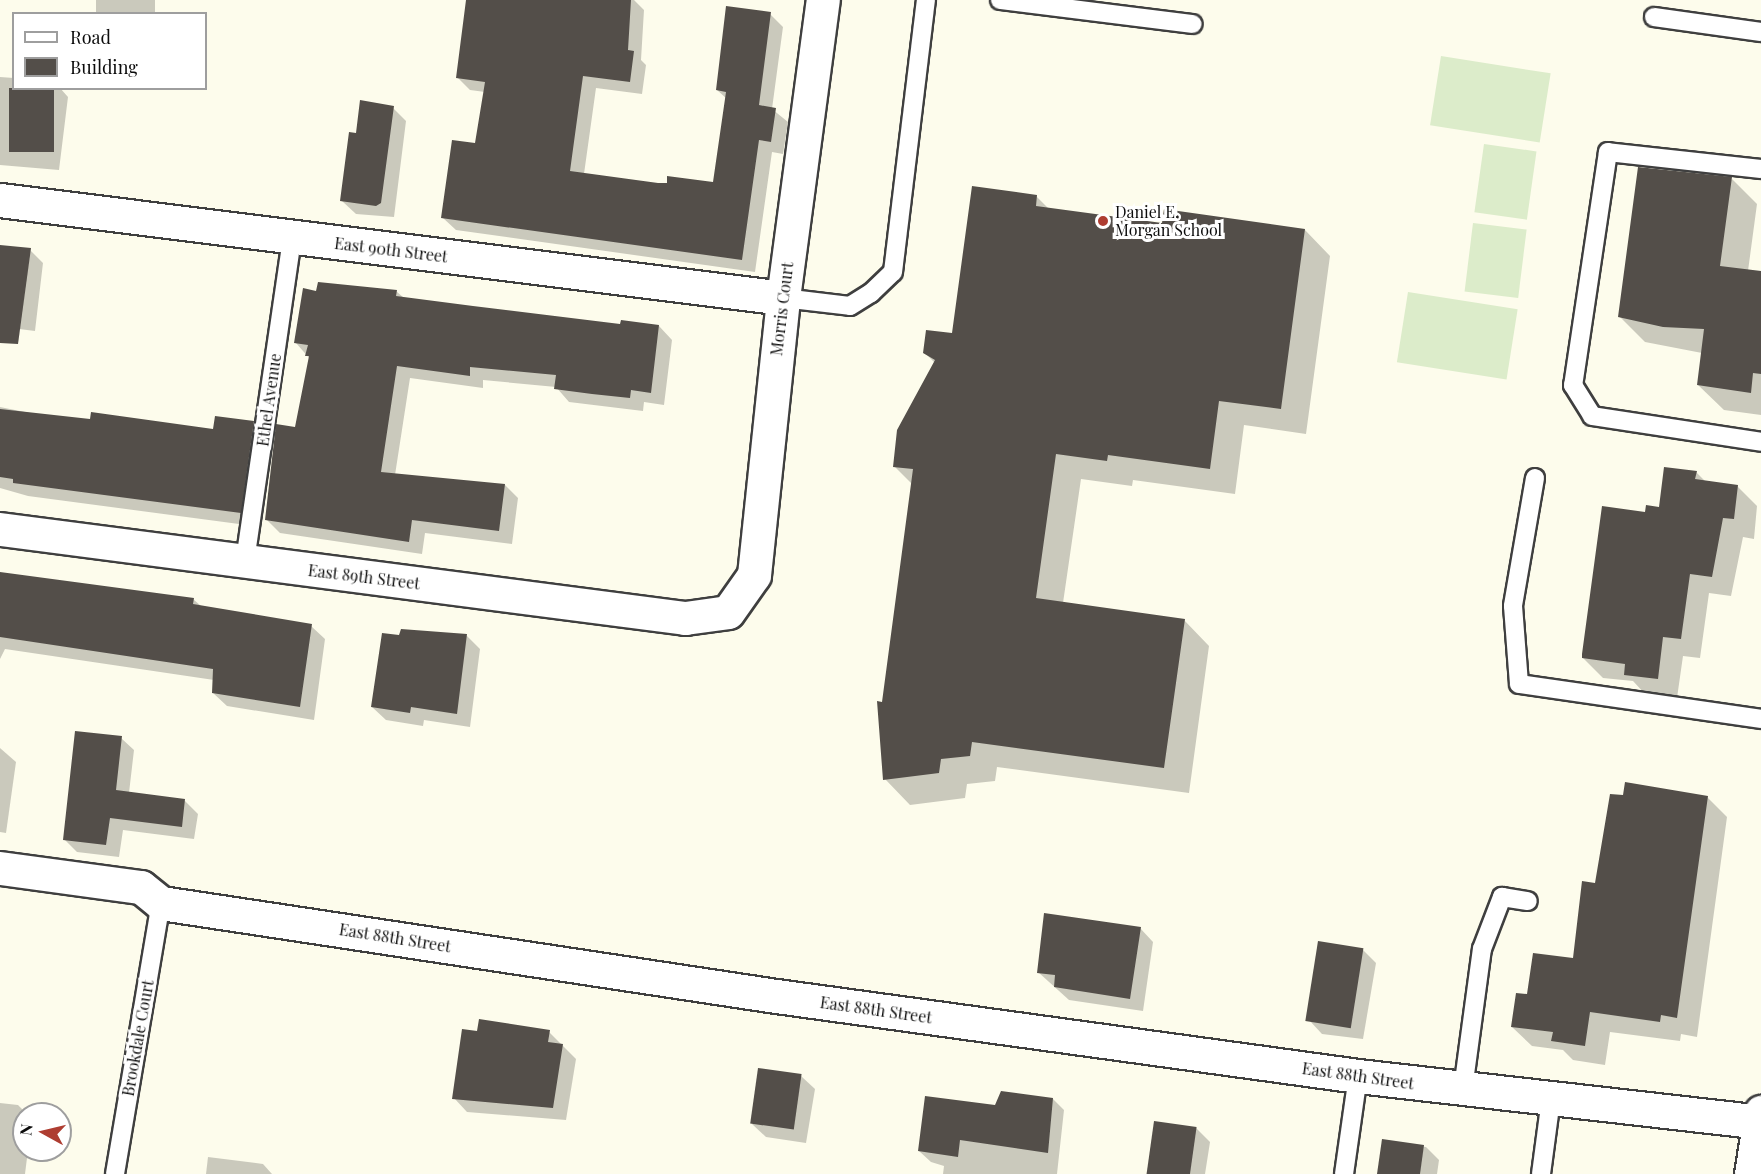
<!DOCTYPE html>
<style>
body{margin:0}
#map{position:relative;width:1761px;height:1174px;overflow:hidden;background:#fdfcec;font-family:"Playfair Display",serif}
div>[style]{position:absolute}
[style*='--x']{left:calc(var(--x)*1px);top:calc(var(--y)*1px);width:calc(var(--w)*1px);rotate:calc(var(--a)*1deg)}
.pitch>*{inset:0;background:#dcecca;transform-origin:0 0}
.shadow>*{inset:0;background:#0003;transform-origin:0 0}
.building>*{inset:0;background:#534e49;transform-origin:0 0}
.roads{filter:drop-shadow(2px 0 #3f3f3f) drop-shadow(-2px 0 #3f3f3f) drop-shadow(0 2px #3f3f3f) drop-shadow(0 -2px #3f3f3f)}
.service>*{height:18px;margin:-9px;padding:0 9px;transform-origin:9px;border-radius:9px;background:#fff}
.minor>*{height:33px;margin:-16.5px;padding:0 16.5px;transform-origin:16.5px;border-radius:16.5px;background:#fff}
.tertiary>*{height:33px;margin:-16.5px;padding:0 16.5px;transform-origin:16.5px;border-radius:16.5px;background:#fff}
.dots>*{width:16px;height:16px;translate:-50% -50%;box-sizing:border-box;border:3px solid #fff;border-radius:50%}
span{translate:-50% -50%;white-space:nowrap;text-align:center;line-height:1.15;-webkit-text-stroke:6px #fff;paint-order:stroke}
.poi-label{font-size:16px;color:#0c0c0c}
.left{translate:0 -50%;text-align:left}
.street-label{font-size:16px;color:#0c0c0c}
.legend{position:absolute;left:12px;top:12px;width:195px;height:78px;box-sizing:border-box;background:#fff;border:2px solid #9e9e9e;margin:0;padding:8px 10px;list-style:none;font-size:18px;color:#0c0c0c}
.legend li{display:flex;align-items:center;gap:12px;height:30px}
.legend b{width:30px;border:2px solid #9e9e9e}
.north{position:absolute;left:12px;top:1102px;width:60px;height:60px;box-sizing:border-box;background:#fff;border:2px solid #9e9e9e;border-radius:50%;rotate:278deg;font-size:16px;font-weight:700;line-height:24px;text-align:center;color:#0c0c0c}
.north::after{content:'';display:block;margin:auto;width:21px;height:27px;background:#ae3d31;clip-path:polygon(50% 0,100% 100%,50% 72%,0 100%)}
</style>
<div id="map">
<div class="pitch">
<i style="left:1441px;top:56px;width:111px;height:70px;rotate:9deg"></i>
<i style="left:1484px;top:144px;width:53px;height:69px;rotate:8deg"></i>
<i style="left:1473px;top:223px;width:54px;height:69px;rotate:7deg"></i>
<i style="left:1408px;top:292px;width:111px;height:71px;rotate:9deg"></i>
</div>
<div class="shadow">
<i style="left:96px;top:0;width:59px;height:14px"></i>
<i style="clip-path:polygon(467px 0,634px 0,644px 10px,641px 60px,646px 65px,642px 94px,596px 88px,584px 174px,658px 184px,715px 184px,727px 99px,717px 90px,770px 14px,783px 27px,772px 109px,788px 122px,783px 154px,772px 152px,755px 272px,456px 230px,443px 218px,476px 145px,485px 92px,470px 90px,457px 77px)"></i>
<i style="clip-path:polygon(0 77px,14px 78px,14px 88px,60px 88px,68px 97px,59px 170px,0 165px)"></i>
<i style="clip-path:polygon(393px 108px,406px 121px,394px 217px,356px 214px,342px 201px,357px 135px)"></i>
<i style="clip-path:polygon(1732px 179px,1757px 204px,1748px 271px,1761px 273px,1761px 415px,1724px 410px,1698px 385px,1702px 353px,1645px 342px,1619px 316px)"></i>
<i style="clip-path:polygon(1036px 196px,1049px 209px,1163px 224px,1305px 230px,1330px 256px,1306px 434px,1244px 425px,1235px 494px,1133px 480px,1132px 486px,1081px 479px,1063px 603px,1184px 620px,1209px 646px,1189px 793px,997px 767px,995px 781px,967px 784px,965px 798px,910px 805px,885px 779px,883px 704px,913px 485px,894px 466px,935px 363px,925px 353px,953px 335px)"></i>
<i style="clip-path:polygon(0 246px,30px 250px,43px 263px,35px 331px,3px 327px,0 336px)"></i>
<i style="clip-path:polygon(396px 291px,404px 298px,621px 326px,659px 326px,672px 340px,664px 405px,644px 402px,643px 411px,569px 402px,556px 387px,483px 380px,483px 388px,410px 378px,395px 475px,505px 485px,518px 498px,512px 544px,425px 533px,422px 554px,280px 533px,267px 520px,297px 429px,310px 359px,296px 343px,318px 292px)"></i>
<i style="clip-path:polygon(0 407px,60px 419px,215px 431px,253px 423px,267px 436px,254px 526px,28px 496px,0 488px)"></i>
<i style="clip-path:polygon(1696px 472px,1706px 482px,1737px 486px,1757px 506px,1754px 539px,1743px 537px,1731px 596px,1709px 593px,1700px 658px,1683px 656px,1677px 698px,1645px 694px,1633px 681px,1603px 678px,1583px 658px,1647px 513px,1661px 509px)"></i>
<i style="clip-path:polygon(0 573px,193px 599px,201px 606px,311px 626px,325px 639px,314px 720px,227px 706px,213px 693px,214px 680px,5px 649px,0 659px)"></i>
<i style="clip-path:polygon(467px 636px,480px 649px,470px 727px,424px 720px,423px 726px,386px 720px,372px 707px,400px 637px)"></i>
<i style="clip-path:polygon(121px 738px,134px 750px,129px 793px,185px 801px,198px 814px,194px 839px,123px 830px,119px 857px,77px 852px,64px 839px)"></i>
<i style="clip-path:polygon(0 748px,16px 762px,6px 833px,0 832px)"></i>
<i style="clip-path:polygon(1707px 797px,1727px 817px,1697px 1037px,1681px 1034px,1680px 1041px,1610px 1032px,1605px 1065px,1573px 1060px,1563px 1050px,1532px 1046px,1512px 1027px,1529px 996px,1574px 960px,1597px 884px)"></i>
<i style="clip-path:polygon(1140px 928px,1153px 942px,1143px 1011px,1069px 1000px,1038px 972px)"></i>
<i style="clip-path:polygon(1362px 949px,1376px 963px,1363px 1039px,1322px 1034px,1309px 1020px)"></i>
<i style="clip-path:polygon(549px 1032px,576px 1059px,566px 1120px,467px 1112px,454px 1098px,478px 1033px)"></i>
<i style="clip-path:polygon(801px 1076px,815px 1089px,806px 1143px,766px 1137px,752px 1124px)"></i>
<i style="clip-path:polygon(1053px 1099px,1064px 1110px,1057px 1174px,943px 1174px,944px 1166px,931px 1162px,919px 1151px)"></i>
<i style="clip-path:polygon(0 1103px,18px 1105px,27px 1114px,24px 1114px,24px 1150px,28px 1150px,25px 1174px,0 1174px)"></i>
<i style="clip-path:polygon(1196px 1128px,1210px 1142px,1205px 1174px,1148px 1174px)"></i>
<i style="clip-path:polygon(1383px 1141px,1426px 1147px,1439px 1160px,1437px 1174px,1378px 1174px)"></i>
<i style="clip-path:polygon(208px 1157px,263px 1164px,272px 1174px,206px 1174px)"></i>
</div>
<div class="building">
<i style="clip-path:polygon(466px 0,631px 0,628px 50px,634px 51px,630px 82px,583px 76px,570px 171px,658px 183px,667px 183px,667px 176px,713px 182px,726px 92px,716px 90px,726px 6px,771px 12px,759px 105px,776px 108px,771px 142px,759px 140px,742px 260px,441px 218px,452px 140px,475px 143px,485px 82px,456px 78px)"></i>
<i style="left:9px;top:88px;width:45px;height:64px"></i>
<i style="clip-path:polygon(360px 100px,394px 106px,381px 203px,376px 206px,340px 201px,349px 132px,356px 133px)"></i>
<i style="clip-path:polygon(1638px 167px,1732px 177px,1720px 266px,1761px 271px,1761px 374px,1753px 373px,1751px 393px,1697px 385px,1704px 329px,1663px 327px,1618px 317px)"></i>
<i style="clip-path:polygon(972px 186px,1037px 195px,1036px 206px,1162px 223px,1164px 209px,1305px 229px,1281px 409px,1219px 401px,1210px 469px,1108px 455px,1107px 461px,1056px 454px,1036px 598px,1185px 619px,1164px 768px,972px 742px,970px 756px,941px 759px,939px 773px,883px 780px,877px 701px,882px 702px,913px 469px,893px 467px,897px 430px,935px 360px,923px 353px,926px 330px,952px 333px)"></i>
<i style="clip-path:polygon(0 245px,31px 248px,18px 344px,0 343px)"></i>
<i style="clip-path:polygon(318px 282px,397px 290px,396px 296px,473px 306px,620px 324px,621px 320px,659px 325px,651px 393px,631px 390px,630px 398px,592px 394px,554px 389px,556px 375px,470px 367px,470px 376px,397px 366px,381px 472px,505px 484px,499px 531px,412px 520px,409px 542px,265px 520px,276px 424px,295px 427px,309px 356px,305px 356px,308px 345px,294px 343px,303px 288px,316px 291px)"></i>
<i style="clip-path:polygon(0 409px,90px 419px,91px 412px,213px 429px,215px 416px,254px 421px,241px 513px,13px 483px,13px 479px,0 477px)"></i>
<i style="clip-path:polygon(1664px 467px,1697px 471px,1695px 479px,1738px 485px,1734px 519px,1723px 518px,1712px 577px,1690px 574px,1681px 639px,1663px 637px,1658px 679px,1624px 675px,1625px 664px,1582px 658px,1582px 654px,1602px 506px,1645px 512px,1646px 505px,1659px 507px)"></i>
<i style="clip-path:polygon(0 572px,194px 598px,193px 604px,312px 624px,300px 707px,212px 693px,213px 669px,0 637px)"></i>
<i style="clip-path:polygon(401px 629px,467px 634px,457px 714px,411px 707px,410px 713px,371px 707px,382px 633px,399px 635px)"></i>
<i style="clip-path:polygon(75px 731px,122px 736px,116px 790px,185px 799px,182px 827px,110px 818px,106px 845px,63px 840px)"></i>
<i style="clip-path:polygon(1625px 782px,1708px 796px,1677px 1018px,1661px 1015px,1660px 1022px,1590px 1012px,1585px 1046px,1551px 1041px,1553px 1032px,1511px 1027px,1516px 993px,1527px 994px,1533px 953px,1573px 958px,1582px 881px,1595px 883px,1610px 794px,1623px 795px)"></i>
<i style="clip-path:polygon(1044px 913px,1141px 927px,1130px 999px,1054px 987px,1055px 975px,1037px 973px)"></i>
<i style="left:1318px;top:941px;width:46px;height:81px;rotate:9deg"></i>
<i style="clip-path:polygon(479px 1019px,550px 1030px,548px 1042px,563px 1044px,553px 1108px,452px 1099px,462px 1029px,477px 1031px)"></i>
<i style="left:758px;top:1068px;width:44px;height:56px;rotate:8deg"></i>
<i style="clip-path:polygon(1001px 1091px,1053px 1098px,1048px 1153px,960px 1140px,958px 1157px,918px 1151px,925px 1096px,995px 1105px)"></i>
<i style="left:1154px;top:1121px;width:43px;height:54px;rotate:8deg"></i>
<i style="clip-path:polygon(1382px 1139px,1424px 1145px,1420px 1174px,1377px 1174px)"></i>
</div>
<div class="roads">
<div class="service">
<i style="--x:1000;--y:0;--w:194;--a:7.1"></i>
<i style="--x:1654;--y:17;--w:108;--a:8"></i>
<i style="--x:1761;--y:169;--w:154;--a:-173.7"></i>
<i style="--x:1608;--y:152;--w:236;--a:98.5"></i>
<i style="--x:1573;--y:385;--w:36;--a:58"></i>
<i style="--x:1592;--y:416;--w:171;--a:8.7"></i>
<i style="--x:783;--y:298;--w:67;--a:6.8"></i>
<i style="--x:850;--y:306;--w:25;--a:-32"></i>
<i style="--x:871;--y:293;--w:30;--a:-44"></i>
<i style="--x:893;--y:272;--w:274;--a:-83.1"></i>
<i style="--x:1535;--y:478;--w:130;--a:99.8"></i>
<i style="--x:1513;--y:606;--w:78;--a:85.6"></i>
<i style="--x:1519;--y:684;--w:245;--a:8.2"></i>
<i style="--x:245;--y:561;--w:326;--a:-81.7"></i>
<i style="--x:1463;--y:1089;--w:141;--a:-82.3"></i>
<i style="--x:1482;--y:949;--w:56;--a:-69"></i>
<i style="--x:1502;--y:897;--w:26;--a:9"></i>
<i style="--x:115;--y:1174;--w:275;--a:-80.4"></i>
<i style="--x:1344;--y:1174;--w:99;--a:-81.9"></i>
<i style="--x:1541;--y:1174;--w:76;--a:-82.4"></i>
</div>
<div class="minor">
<i style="--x:0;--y:200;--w:789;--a:7.13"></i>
<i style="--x:0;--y:529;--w:691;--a:7.4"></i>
<i style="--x:685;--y:618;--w:43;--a:-7.9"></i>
<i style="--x:728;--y:612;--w:45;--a:-54.9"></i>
<i style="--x:754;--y:575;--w:279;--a:-84"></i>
<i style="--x:783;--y:298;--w:301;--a:-82.4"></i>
<i style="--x:0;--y:868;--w:142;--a:7.7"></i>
<i style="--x:141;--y:887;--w:26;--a:39"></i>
<i style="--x:161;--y:903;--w:615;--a:8.6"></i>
<i style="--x:769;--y:995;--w:595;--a:7.83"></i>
<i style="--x:1358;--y:1076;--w:405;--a:6.5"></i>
</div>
<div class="tertiary">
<i style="--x:1751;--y:1174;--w:63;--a:-80.8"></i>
</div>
</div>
<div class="dots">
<i style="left:1103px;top:221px;background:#ae3d31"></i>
</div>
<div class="poi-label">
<span class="left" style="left:1115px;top:221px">Daniel E.<br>Morgan School</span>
</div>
<div class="street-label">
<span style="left:391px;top:250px;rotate:7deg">East 90th Street</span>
<span style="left:782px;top:309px;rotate:-83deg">Morris Court</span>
<span style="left:269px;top:400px;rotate:-82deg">Ethel Avenue</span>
<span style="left:364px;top:577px;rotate:7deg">East 89th Street</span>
<span style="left:395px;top:938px;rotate:9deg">East 88th Street</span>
<span style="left:876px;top:1010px;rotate:8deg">East 88th Street</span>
<span style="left:138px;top:1038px;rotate:-80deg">Brookdale Court</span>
<span style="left:1358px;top:1076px;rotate:8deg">East 88th Street</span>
</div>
<ul class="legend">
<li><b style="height:8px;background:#fff"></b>Road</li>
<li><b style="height:16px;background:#534e49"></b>Building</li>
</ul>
<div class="north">N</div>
</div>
